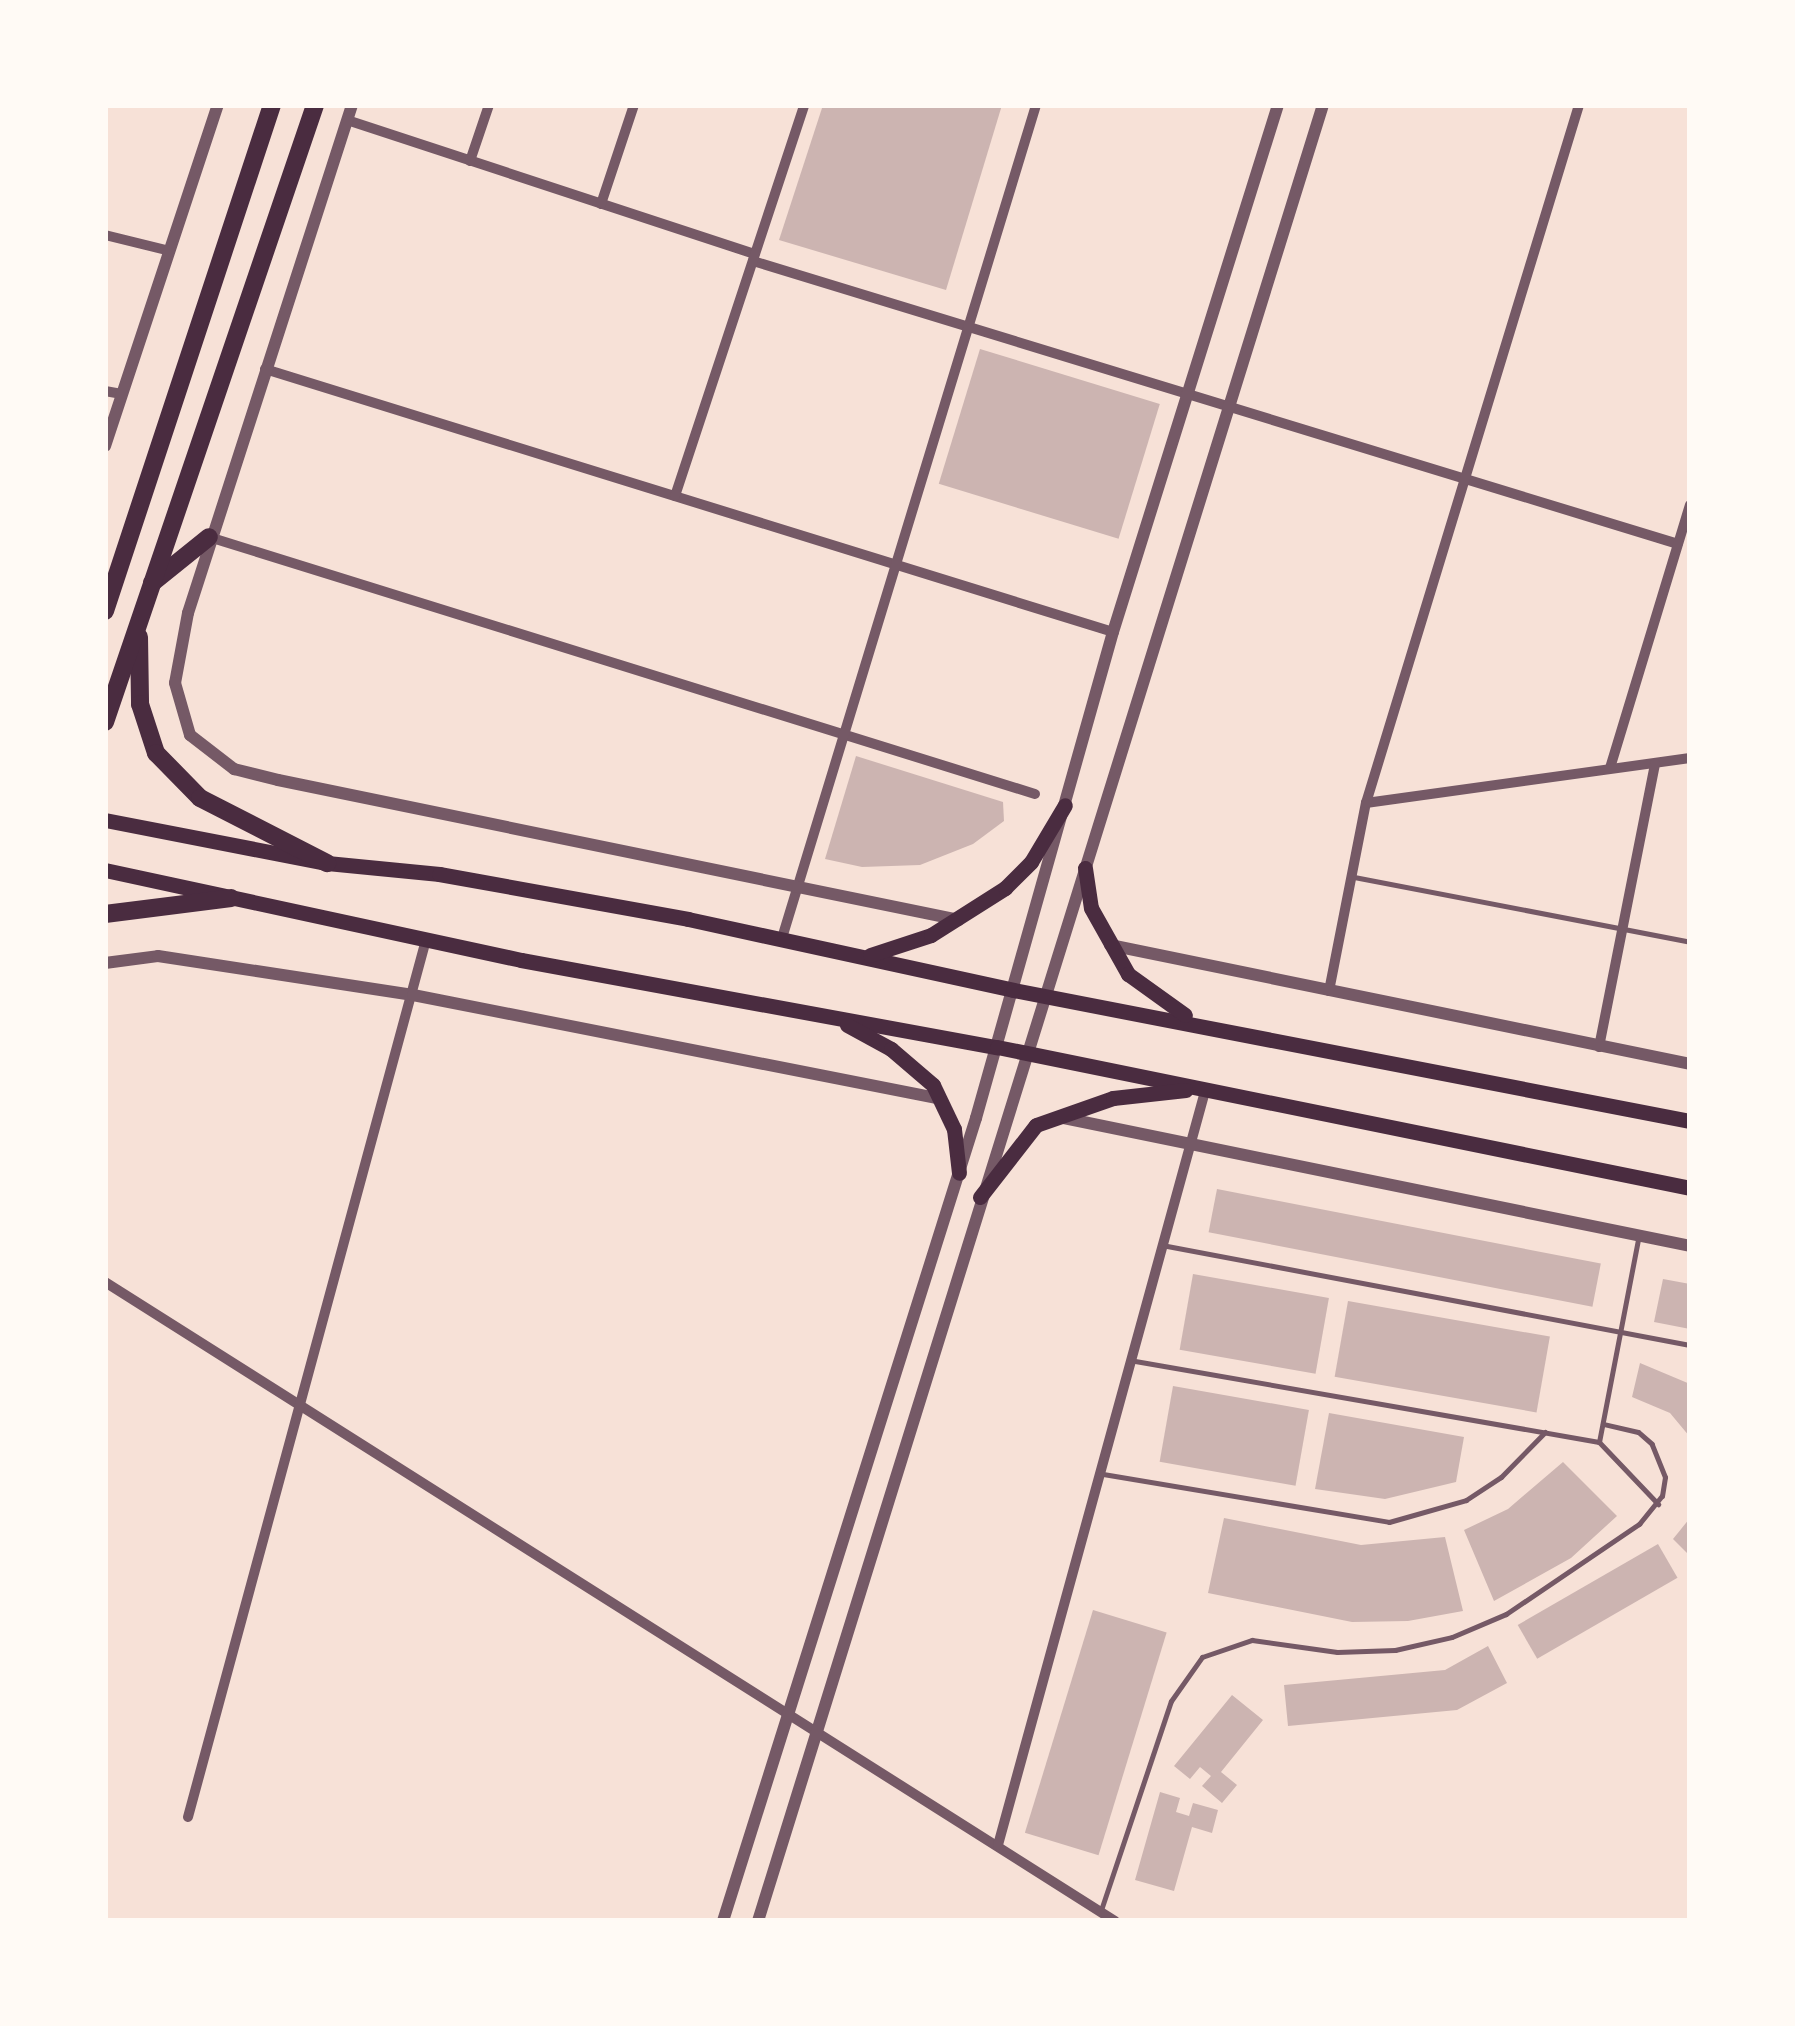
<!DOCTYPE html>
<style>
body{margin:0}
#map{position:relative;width:1795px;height:2026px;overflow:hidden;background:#f7e1d7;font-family:Ubuntu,sans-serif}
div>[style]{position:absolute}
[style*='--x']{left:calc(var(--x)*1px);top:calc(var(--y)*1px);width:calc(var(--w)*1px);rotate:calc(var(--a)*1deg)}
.building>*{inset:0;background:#ccb4b1;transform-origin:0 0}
.service>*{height:5px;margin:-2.5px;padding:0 2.5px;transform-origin:2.5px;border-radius:2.5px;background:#755966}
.minor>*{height:10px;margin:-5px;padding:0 5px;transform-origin:5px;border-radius:5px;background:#755966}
.tertiary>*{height:12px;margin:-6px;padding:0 6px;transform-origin:6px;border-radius:6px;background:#755966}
.primary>*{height:15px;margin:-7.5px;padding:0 7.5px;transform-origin:7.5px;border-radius:7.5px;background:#4a2c40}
.trunk>*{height:18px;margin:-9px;padding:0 9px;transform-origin:9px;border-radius:9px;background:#4a2c40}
span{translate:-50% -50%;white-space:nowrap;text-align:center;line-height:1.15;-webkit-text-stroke:10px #fffaf5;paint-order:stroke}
.frame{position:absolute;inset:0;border:108px solid #fffaf5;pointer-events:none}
</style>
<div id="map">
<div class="building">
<i style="clip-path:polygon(823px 105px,1002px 105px,946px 290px,779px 240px)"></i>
<i style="left:980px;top:349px;width:188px;height:141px;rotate:17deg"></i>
<i style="clip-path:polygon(856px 756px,1003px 802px,1004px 821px,973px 844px,920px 865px,862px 867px,825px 859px)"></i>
<i style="left:1217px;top:1189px;width:391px;height:44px;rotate:11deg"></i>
<i style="left:1193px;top:1274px;width:138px;height:77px;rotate:10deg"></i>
<i style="clip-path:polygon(1663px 1279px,1690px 1284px,1690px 1329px,1654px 1322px)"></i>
<i style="left:1348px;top:1301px;width:205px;height:77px;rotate:10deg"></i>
<i style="clip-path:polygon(1640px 1363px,1690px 1384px,1690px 1437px,1670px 1413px,1632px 1397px)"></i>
<i style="left:1173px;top:1386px;width:138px;height:77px;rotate:10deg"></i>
<i style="clip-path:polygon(1329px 1413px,1464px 1437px,1456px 1482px,1385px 1499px,1315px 1489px)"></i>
<i style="clip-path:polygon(1563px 1462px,1617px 1516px,1571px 1558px,1494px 1601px,1464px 1530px,1508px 1509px)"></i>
<i style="clip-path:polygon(1224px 1518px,1361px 1545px,1445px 1537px,1463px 1611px,1408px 1621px,1352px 1622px,1208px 1593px)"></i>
<i style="clip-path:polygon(1690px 1518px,1690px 1556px,1673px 1539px)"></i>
<i style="left:1658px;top:1544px;width:39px;height:162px;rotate:60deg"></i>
<i style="left:1093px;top:1610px;width:77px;height:233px;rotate:17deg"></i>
<i style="clip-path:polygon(1488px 1646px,1507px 1683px,1457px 1710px,1288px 1726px,1284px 1685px,1445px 1670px)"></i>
<i style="clip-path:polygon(1232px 1695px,1263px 1720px,1221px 1772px,1237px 1785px,1222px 1803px,1202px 1786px,1211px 1776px,1200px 1767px,1190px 1779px,1174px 1766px)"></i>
<i style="clip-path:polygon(1160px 1792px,1180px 1798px,1176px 1812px,1189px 1816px,1193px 1803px,1218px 1810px,1212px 1833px,1192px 1827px,1174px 1891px,1135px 1880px)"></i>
</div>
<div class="service">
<i style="--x:1354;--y:877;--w:342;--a:10.9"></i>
<i style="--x:1167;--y:1246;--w:532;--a:10.72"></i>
<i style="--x:1135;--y:1361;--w:471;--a:9.9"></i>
<i style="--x:1599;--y:1442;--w:207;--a:-79.1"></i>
<i style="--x:1599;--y:1442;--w:86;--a:46.4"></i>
<i style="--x:1103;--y:1474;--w:290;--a:9.5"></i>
<i style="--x:1389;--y:1522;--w:80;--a:-15.9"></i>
<i style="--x:1466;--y:1500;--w:42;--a:-33.3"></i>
<i style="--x:1501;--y:1477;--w:63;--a:-45.6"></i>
<i style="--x:1101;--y:1910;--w:220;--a:-71.5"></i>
<i style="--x:1171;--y:1701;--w:54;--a:-54.8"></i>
<i style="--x:1202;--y:1657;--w:53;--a:-18.8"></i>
<i style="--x:1252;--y:1640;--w:86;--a:8"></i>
<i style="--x:1337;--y:1652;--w:58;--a:-2"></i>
<i style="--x:1395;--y:1650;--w:58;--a:-12.8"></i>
<i style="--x:1452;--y:1637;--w:59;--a:-23.1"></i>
<i style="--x:1506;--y:1614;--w:161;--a:-34.1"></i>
<i style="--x:1639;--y:1524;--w:36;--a:-51"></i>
<i style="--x:1662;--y:1496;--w:19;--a:-81"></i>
<i style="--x:1665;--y:1477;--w:35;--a:-112"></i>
<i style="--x:1652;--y:1444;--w:18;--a:-139"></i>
<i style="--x:1638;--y:1432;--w:36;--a:-167"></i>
</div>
<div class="minor">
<i style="--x:347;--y:120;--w:429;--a:18.2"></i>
<i style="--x:470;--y:161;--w:59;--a:-71.3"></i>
<i style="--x:601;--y:204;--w:104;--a:-71.6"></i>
<i style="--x:105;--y:235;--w:67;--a:13.8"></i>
<i style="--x:753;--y:261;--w:967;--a:17.01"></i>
<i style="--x:265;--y:369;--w:888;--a:17.23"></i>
<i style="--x:105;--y:391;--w:17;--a:10"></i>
<i style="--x:675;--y:496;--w:412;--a:-71.7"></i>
<i style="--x:209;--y:537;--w:865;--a:17.28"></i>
<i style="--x:1610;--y:768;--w:275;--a:-73.1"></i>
<i style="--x:1366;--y:803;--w:327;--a:-7.9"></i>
<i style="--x:782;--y:938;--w:871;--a:-73.04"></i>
<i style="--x:1329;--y:991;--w:192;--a:-78.9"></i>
<i style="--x:1366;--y:803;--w:730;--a:-73.03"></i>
<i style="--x:1599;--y:1047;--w:289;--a:-78.8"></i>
<i style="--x:105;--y:1282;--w:1195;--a:32.32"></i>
<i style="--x:188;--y:1817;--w:909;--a:-74.82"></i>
<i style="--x:998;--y:1845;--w:785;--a:-74.64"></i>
</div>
<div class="tertiary">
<i style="--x:352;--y:105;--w:534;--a:107.89"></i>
<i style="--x:188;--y:613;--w:71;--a:100.5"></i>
<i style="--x:175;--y:683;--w:54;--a:73.9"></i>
<i style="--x:190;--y:735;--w:56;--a:37.7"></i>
<i style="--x:234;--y:769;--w:45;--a:14"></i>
<i style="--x:278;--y:780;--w:695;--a:11.62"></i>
<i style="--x:105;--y:446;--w:359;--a:-71.7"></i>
<i style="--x:1110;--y:945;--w:592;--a:11.59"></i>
<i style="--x:105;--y:963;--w:53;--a:-7.5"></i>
<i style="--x:158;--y:956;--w:258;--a:8.7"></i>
<i style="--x:413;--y:995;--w:538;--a:11.14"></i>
<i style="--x:1059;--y:1117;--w:644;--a:11.55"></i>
<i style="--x:723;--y:1921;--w:842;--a:-72.51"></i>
<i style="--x:976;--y:1118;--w:505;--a:-74.26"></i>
<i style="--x:1113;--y:632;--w:552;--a:-72.62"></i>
<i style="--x:758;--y:1921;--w:1902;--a:-72.72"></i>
</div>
<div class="primary">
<i style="--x:105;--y:820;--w:226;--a:11"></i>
<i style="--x:327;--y:863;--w:113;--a:5.6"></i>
<i style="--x:439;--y:874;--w:253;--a:10.2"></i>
<i style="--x:688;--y:919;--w:333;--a:12.3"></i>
<i style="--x:1013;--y:990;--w:690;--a:10.95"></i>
<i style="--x:1085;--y:868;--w:40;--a:81.5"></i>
<i style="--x:1091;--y:908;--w:76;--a:60.7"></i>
<i style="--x:1128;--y:974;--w:70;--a:35.7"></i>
<i style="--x:105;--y:870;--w:426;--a:12.2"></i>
<i style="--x:521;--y:960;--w:484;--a:10.4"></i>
<i style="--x:997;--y:1047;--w:707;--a:11.5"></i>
<i style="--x:870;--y:955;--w:64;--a:-18.2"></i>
<i style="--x:931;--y:935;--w:88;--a:-32.4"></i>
<i style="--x:1005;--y:888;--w:37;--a:-45"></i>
<i style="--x:1031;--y:862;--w:66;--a:-59.2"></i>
<i style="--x:847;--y:1025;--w:50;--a:28.6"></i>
<i style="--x:891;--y:1049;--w:55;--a:40.6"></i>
<i style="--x:933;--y:1085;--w:49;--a:64.5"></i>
<i style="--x:954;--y:1129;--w:44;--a:83.5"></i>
<i style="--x:980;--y:1197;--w:91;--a:-52.1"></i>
<i style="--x:1036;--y:1125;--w:82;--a:-19.3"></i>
<i style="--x:1113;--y:1098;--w:73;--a:-6.3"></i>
</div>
<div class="trunk">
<i style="--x:152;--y:583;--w:73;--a:-38.9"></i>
<i style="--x:105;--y:611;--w:533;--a:-71.74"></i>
<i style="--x:139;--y:637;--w:67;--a:89.1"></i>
<i style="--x:140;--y:704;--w:52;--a:71.9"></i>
<i style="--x:156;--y:753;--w:63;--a:45.6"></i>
<i style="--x:200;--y:798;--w:143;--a:27.1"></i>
<i style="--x:105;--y:722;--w:652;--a:-71.2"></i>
<i style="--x:105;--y:914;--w:127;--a:-7.2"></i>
</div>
<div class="frame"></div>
</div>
